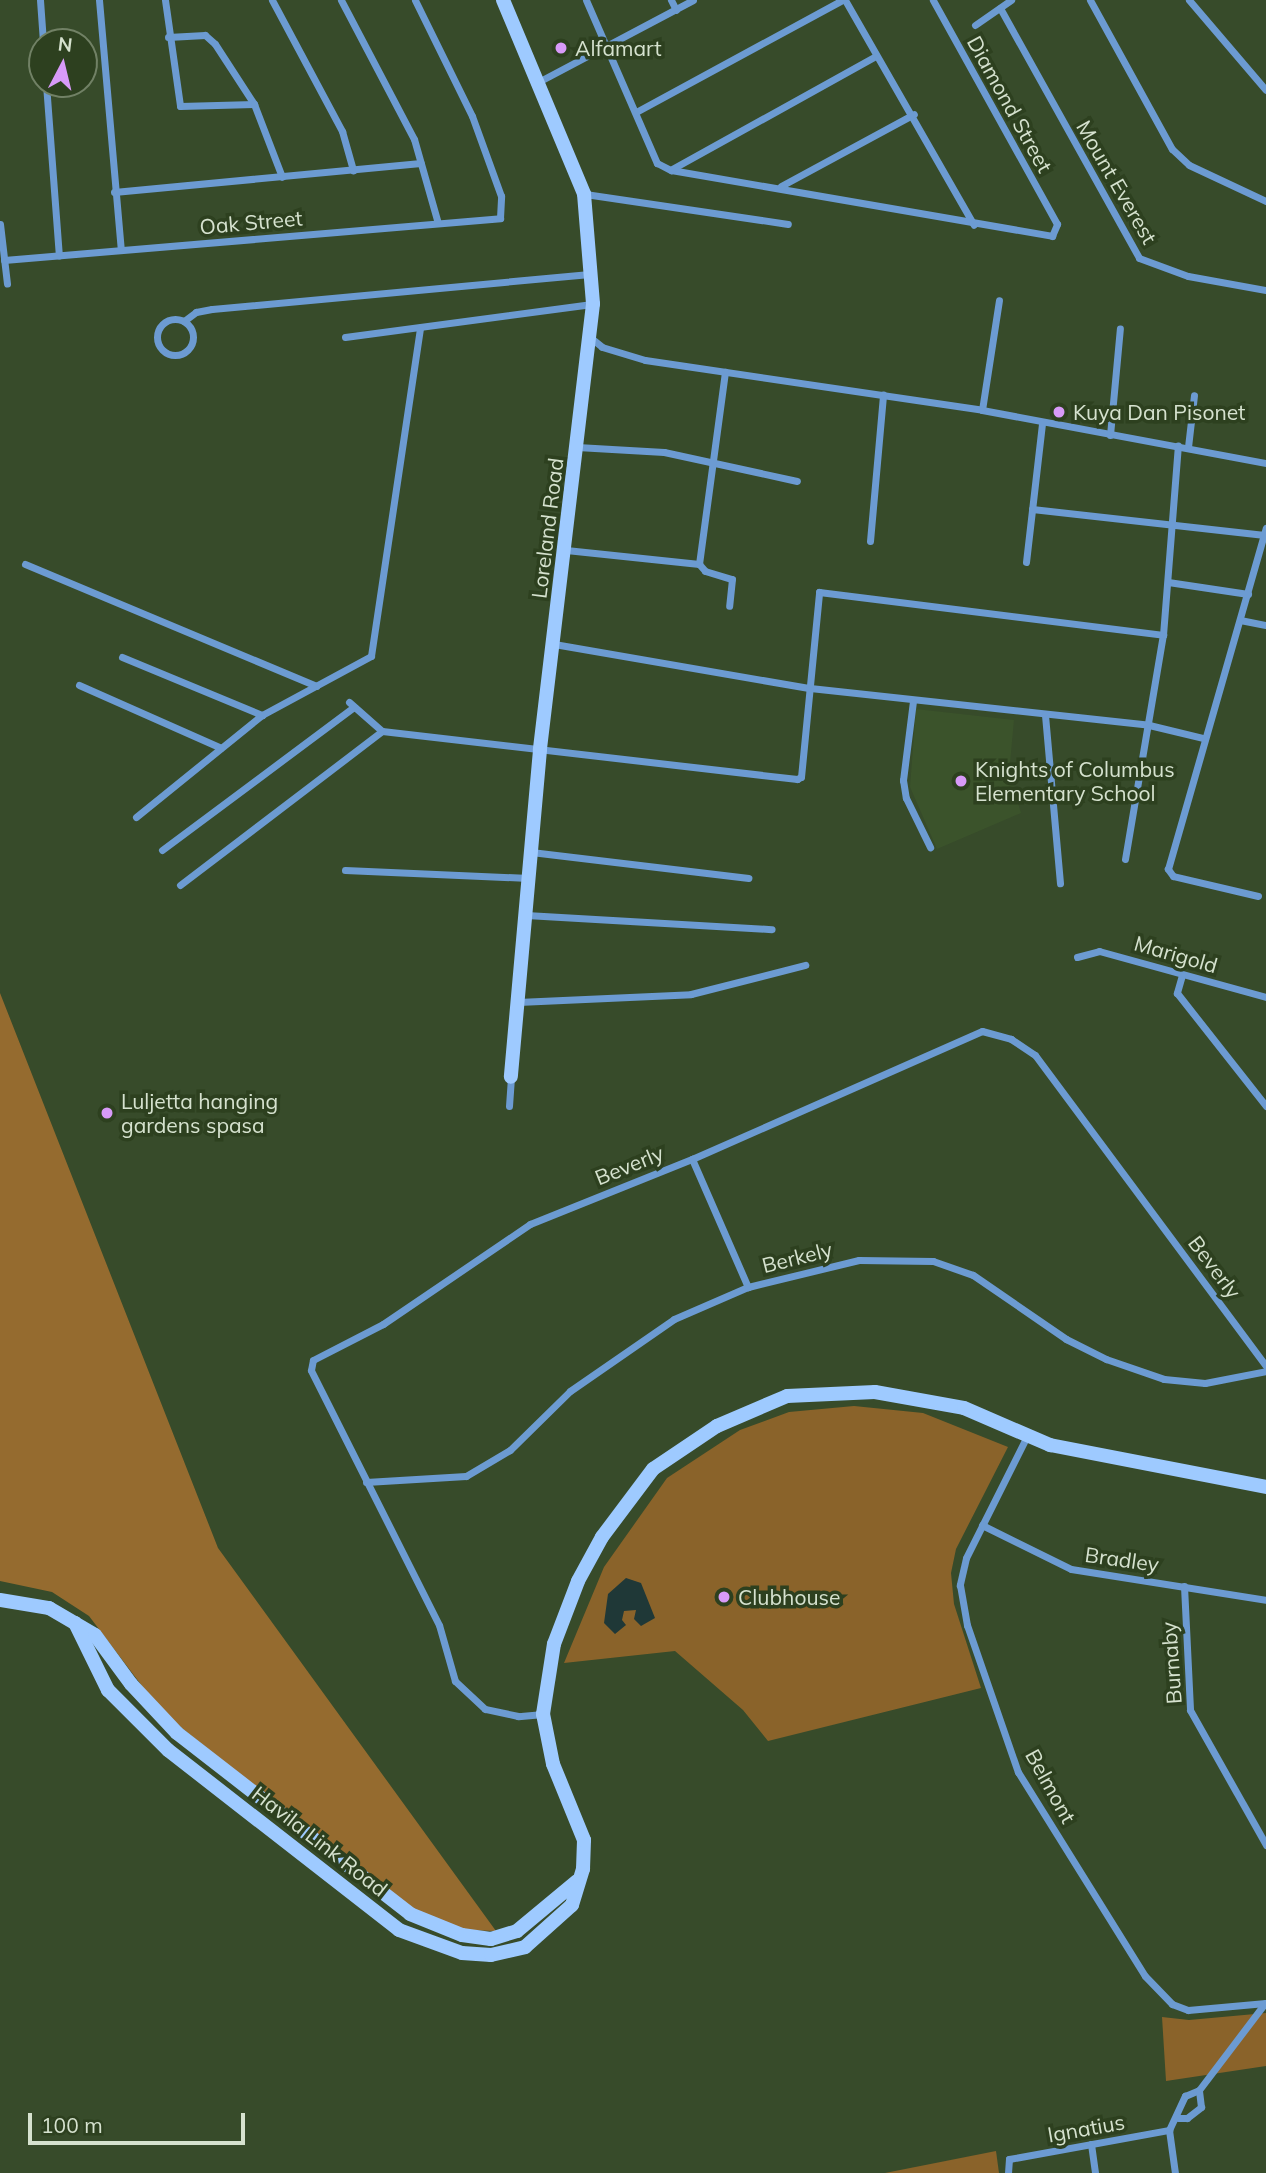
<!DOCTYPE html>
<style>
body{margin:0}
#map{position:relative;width:1266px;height:2173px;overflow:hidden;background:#374b2a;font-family:Mulish,sans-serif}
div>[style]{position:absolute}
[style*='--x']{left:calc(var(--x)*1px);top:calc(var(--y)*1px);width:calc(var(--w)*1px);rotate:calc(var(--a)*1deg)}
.built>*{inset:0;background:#3b532b}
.green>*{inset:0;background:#8a632a}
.forest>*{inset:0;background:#956b2f}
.water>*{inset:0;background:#1f3837}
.street>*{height:7px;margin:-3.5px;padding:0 3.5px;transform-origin:3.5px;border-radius:3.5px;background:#6c9bd2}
.street>.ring{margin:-3.5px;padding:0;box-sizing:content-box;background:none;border:7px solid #6c9bd2;border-radius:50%}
.secondary>*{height:14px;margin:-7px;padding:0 7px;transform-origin:7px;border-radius:7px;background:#9ecaff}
.dots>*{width:19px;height:19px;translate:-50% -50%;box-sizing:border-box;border:4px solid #2d401f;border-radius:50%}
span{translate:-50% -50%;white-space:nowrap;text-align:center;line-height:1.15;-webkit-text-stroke:7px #2d401f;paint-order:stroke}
.poi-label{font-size:21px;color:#d6e2cf}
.left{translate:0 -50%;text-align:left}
.street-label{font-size:21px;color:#d6e2cf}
.north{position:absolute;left:28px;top:28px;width:70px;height:70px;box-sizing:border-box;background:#2d401f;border:2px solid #718165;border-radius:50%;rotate:7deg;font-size:19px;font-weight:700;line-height:28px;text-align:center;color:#d6e2cf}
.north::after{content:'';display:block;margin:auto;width:24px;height:32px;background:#d89af8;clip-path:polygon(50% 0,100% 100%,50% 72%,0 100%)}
.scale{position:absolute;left:28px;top:2113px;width:217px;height:32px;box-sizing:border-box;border:4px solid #d6e2cf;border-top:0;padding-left:9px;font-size:21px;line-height:24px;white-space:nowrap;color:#d6e2cf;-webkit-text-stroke:5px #2d401f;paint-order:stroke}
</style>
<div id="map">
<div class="built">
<i style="clip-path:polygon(916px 709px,1014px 720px,1009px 774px,1021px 813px,937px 849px,910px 787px)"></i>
</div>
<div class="green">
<i style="clip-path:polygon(854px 1406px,923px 1413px,1008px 1447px,956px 1549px,951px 1573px,954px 1604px,981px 1688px,768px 1741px,743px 1710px,675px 1651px,564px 1663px,604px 1567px,667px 1478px,740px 1430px,789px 1412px)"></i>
<i style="clip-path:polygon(1266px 2013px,1266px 2066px,1166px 2081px,1162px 2017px,1189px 2020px)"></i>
<i style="clip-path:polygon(996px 2151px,999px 2173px,885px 2173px)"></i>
</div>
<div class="forest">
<i style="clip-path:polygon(0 993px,218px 1548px,496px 1931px,464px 1930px,408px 1908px,183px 1729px,155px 1703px,89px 1616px,52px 1592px,0 1581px)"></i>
</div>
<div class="water">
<i style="clip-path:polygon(626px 1578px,641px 1583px,655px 1618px,641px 1626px,634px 1619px,636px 1610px,624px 1611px,622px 1620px,626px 1625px,615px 1634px,604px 1623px,608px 1594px)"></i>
</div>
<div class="street">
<i style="--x:40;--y:0;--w:42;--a:85.9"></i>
<i style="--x:99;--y:0;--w:251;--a:85"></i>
<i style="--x:165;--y:0;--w:107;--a:81.9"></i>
<i style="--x:180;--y:106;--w:74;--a:-1.5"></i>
<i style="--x:272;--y:0;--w:149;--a:61.9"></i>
<i style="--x:342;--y:131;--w:41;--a:74.2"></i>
<i style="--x:341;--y:0;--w:157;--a:62.3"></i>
<i style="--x:414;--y:139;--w:87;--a:74.1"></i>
<i style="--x:586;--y:0;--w:178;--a:66.5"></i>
<i style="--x:657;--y:163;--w:16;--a:27"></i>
<i style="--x:671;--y:170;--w:387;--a:9.8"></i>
<i style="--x:1052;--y:236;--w:13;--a:-67"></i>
<i style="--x:1057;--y:224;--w:256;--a:-119"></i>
<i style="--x:671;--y:0;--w:11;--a:63"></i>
<i style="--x:845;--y:0;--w:259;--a:60.2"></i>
<i style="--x:1090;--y:0;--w:170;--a:61.2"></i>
<i style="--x:1172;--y:149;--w:23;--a:43"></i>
<i style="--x:1189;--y:165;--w:85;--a:25.1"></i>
<i style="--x:1189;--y:0;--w:118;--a:49.5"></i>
<i style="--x:1000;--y:8;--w:286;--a:60.9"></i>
<i style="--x:1139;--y:258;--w:52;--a:20.2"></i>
<i style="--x:1188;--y:276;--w:79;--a:10.2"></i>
<i style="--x:975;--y:25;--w:44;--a:-34.8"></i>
<i style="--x:168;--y:37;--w:37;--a:-3"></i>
<i style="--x:205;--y:35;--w:13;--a:42"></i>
<i style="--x:215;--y:44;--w:72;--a:57"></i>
<i style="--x:254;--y:104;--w:78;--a:69"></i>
<i style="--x:540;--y:81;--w:173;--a:-27.9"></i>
<i style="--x:46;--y:84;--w:172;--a:85.7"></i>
<i style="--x:636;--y:112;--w:234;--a:-28.5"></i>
<i style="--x:672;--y:169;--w:233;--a:-29"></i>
<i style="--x:781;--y:186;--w:151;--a:-28.4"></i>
<i style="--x:114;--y:192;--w:308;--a:-5.4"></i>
<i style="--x:585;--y:194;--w:205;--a:8.4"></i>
<i style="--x:0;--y:224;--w:60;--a:83.3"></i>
<i style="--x:4;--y:260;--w:498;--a:-4.8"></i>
<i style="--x:500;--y:218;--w:22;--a:-87"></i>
<i style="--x:501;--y:196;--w:85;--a:-109.9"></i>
<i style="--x:472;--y:116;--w:129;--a:-116.2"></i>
<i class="ring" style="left:157px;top:319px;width:29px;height:29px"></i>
<i style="--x:184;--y:321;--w:15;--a:-37"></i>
<i style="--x:196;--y:312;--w:16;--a:-11"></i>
<i style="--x:212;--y:309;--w:382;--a:-5.3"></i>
<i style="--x:345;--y:337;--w:249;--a:-7.6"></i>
<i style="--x:591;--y:338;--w:14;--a:39"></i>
<i style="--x:602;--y:347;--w:45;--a:16.8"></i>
<i style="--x:645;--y:360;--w:341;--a:8.4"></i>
<i style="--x:982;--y:410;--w:289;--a:10.6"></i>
<i style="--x:982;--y:410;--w:111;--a:-81.2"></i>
<i style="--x:1110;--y:435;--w:107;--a:-84.7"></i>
<i style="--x:577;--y:447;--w:87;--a:3.3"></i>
<i style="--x:664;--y:452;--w:136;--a:12.3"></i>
<i style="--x:1188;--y:447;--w:52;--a:-83.4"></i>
<i style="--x:1032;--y:509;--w:234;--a:6.4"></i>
<i style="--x:870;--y:541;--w:147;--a:-84.9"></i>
<i style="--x:566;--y:550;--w:134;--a:6"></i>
<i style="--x:699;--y:564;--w:9;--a:49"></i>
<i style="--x:705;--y:571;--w:28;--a:17"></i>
<i style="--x:732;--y:579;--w:27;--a:96"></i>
<i style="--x:1026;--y:562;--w:140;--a:-83.4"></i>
<i style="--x:25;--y:564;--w:316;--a:22.7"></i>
<i style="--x:699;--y:564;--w:194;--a:-82.3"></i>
<i style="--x:1168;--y:582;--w:81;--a:8.5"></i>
<i style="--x:1240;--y:620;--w:26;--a:11"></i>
<i style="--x:554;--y:644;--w:260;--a:9.8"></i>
<i style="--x:810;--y:688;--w:341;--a:6.2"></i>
<i style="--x:1149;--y:725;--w:56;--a:13.5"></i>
<i style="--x:122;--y:657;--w:152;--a:22.5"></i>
<i style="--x:79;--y:685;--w:155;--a:23.9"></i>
<i style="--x:913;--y:701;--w:80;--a:97.2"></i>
<i style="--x:903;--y:780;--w:18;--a:81"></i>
<i style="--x:906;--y:798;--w:55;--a:63.9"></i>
<i style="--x:349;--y:702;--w:44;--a:41.3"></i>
<i style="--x:382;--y:731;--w:418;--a:6.6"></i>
<i style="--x:797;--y:779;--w:4;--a:-27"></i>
<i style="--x:801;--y:777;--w:186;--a:-84.4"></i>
<i style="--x:819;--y:592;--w:347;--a:7.1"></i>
<i style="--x:1045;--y:715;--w:169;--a:84.9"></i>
<i style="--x:136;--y:817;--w:162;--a:-39"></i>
<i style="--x:262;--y:715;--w:124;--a:-28.4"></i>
<i style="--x:371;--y:656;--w:332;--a:-81.5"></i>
<i style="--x:162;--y:850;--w:239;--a:-36.7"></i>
<i style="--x:531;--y:852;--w:219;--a:6.8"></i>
<i style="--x:1125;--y:859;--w:227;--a:-80.4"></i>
<i style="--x:1163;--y:635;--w:190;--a:-85.5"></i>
<i style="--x:345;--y:870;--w:184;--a:2.5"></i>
<i style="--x:180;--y:885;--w:254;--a:-37.3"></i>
<i style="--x:1258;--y:896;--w:87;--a:-166.8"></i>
<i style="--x:1173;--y:876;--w:9;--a:-126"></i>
<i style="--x:1168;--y:869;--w:355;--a:-74"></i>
<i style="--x:526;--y:915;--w:246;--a:3.3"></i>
<i style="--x:1077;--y:957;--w:23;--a:-15"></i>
<i style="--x:1099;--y:951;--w:173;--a:15.4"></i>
<i style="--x:1182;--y:975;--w:19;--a:106"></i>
<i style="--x:1177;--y:993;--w:144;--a:51.8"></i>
<i style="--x:518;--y:1002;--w:173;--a:-2.6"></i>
<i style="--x:691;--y:994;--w:118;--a:-14.3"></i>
<i style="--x:509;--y:1106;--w:29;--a:-86"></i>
<i style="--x:692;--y:1159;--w:140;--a:66.4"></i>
<i style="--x:1027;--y:1436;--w:136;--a:116.6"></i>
<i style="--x:966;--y:1558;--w:28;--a:103"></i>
<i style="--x:960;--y:1585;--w:41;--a:80.1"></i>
<i style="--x:967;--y:1625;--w:156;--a:70.9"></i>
<i style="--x:1018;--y:1772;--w:240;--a:58.1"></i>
<i style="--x:1145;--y:1976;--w:39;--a:46"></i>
<i style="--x:1172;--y:2004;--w:17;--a:21"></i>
<i style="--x:1188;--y:2010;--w:78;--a:-5.1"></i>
<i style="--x:366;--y:1482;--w:100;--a:-3.4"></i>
<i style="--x:466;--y:1476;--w:51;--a:-30.6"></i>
<i style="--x:510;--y:1450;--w:84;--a:-44.5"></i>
<i style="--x:570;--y:1391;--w:126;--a:-34.7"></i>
<i style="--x:674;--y:1319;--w:81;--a:-23.4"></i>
<i style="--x:748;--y:1287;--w:114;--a:-13.7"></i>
<i style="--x:859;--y:1260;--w:74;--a:0.8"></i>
<i style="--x:933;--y:1261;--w:42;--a:19.3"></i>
<i style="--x:973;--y:1275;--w:113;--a:34.5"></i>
<i style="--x:1066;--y:1339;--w:45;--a:26.6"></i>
<i style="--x:1106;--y:1359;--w:61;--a:19"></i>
<i style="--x:1164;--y:1379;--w:41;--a:5.6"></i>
<i style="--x:1205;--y:1383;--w:62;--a:-11.1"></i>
<i style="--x:982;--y:1525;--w:99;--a:26.3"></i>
<i style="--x:1071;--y:1569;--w:197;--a:9"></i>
<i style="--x:1184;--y:1586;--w:124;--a:87.2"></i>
<i style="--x:1190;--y:1710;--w:155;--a:60.6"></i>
<i style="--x:543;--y:1714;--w:25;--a:175"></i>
<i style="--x:518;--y:1716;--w:34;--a:-168"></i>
<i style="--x:485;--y:1709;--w:41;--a:-137"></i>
<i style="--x:455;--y:1681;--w:58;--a:-105.9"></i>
<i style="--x:439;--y:1625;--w:285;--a:-116.7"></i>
<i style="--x:311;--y:1370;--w:10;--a:-79"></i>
<i style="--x:313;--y:1360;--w:79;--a:-27.2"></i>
<i style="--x:383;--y:1324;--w:178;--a:-34.2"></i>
<i style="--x:530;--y:1224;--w:175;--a:-21.9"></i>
<i style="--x:692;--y:1159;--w:317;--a:-23.8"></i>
<i style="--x:982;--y:1031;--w:30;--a:15"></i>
<i style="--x:1011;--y:1039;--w:29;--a:34"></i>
<i style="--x:1035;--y:1055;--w:387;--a:53.4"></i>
<i style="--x:1178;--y:2118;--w:9;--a:0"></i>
<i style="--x:1187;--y:2118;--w:18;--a:-38"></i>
<i style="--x:1201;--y:2107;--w:17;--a:-97"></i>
<i style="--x:1169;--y:2130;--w:38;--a:-65"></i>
<i style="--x:1185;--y:2096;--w:15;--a:-23"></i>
<i style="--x:1199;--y:2090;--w:109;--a:-52.8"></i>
<i style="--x:1169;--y:2130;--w:43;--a:82.1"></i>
<i style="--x:1091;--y:2144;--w:29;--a:82"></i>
<i style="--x:1008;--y:2173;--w:14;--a:-86"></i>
<i style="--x:1009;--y:2159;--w:163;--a:-10.3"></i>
</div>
<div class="secondary">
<i style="--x:503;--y:0;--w:210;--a:67.3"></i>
<i style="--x:584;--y:194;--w:110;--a:85.3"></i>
<i style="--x:593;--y:304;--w:449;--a:96.8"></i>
<i style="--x:540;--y:750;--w:328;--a:95.1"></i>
<i style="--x:0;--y:1600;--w:50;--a:9.3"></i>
<i style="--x:49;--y:1608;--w:53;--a:30.4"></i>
<i style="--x:95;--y:1635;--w:61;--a:53.7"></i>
<i style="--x:131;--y:1684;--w:67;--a:46.8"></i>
<i style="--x:177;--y:1733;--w:295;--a:37.8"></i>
<i style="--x:410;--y:1914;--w:56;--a:22"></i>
<i style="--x:462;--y:1935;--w:29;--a:8"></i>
<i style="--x:491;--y:1939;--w:27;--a:-17"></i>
<i style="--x:517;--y:1931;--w:78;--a:-39.8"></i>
<i style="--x:75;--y:1623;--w:75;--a:63.8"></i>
<i style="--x:108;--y:1690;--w:85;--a:45"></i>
<i style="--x:168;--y:1750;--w:293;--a:37.9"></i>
<i style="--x:399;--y:1930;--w:67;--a:20.1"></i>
<i style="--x:462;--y:1953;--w:29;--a:4"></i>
<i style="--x:491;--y:1955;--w:35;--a:-13"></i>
<i style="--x:525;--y:1947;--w:63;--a:-41.8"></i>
<i style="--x:572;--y:1905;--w:38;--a:-73"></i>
<i style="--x:583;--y:1869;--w:29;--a:-88"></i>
<i style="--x:584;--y:1840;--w:82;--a:-112.2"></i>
<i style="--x:553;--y:1764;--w:51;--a:-101.3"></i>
<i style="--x:543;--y:1714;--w:71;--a:-81.1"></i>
<i style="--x:554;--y:1644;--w:67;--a:-69.1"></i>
<i style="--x:578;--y:1581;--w:50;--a:-61.4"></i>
<i style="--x:602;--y:1537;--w:85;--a:-53.1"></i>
<i style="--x:653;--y:1469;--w:77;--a:-33.9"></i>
<i style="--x:717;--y:1426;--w:76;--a:-23.2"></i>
<i style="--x:787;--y:1396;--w:88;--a:-2.6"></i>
<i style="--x:875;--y:1392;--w:90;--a:10.2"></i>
<i style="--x:964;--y:1408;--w:94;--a:23.3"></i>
<i style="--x:1050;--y:1445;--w:220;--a:11"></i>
</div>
<div class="dots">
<i style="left:561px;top:48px;background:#d89af8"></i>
<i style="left:1059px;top:412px;background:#d89af8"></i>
<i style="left:961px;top:781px;background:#d89af8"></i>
<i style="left:107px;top:1113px;background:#d89af8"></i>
<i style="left:724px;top:1597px;background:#d89af8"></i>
</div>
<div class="poi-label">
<span class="left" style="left:575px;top:48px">Alfamart</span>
<span class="left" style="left:1073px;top:412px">Kuya Dan Pisonet</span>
<span class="left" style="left:975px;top:781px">Knights of Columbus<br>Elementary School</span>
<span class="left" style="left:121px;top:1113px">Luljetta hanging<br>gardens spasa</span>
<span class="left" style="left:738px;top:1597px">Clubhouse</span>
</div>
<div class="street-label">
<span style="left:1010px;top:104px;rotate:61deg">Diamond Street</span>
<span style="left:1117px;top:182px;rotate:60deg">Mount Everest</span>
<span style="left:251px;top:222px;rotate:-5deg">Oak Street</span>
<span style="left:547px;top:528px;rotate:-83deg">Loreland Road</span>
<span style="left:1176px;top:954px;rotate:16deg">Marigold</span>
<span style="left:629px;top:1165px;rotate:-22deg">Beverly</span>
<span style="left:797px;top:1257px;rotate:-14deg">Berkely</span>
<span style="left:1215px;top:1267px;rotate:53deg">Beverly</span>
<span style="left:1122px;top:1559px;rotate:8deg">Bradley</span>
<span style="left:1171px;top:1663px;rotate:-94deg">Burnaby</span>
<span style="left:1051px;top:1786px;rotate:61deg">Belmont</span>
<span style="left:320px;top:1841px;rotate:38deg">Havila Link Road</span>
<span style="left:1086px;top:2128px;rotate:-10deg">Ignatius</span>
</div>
<div class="north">N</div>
<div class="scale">100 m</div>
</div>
